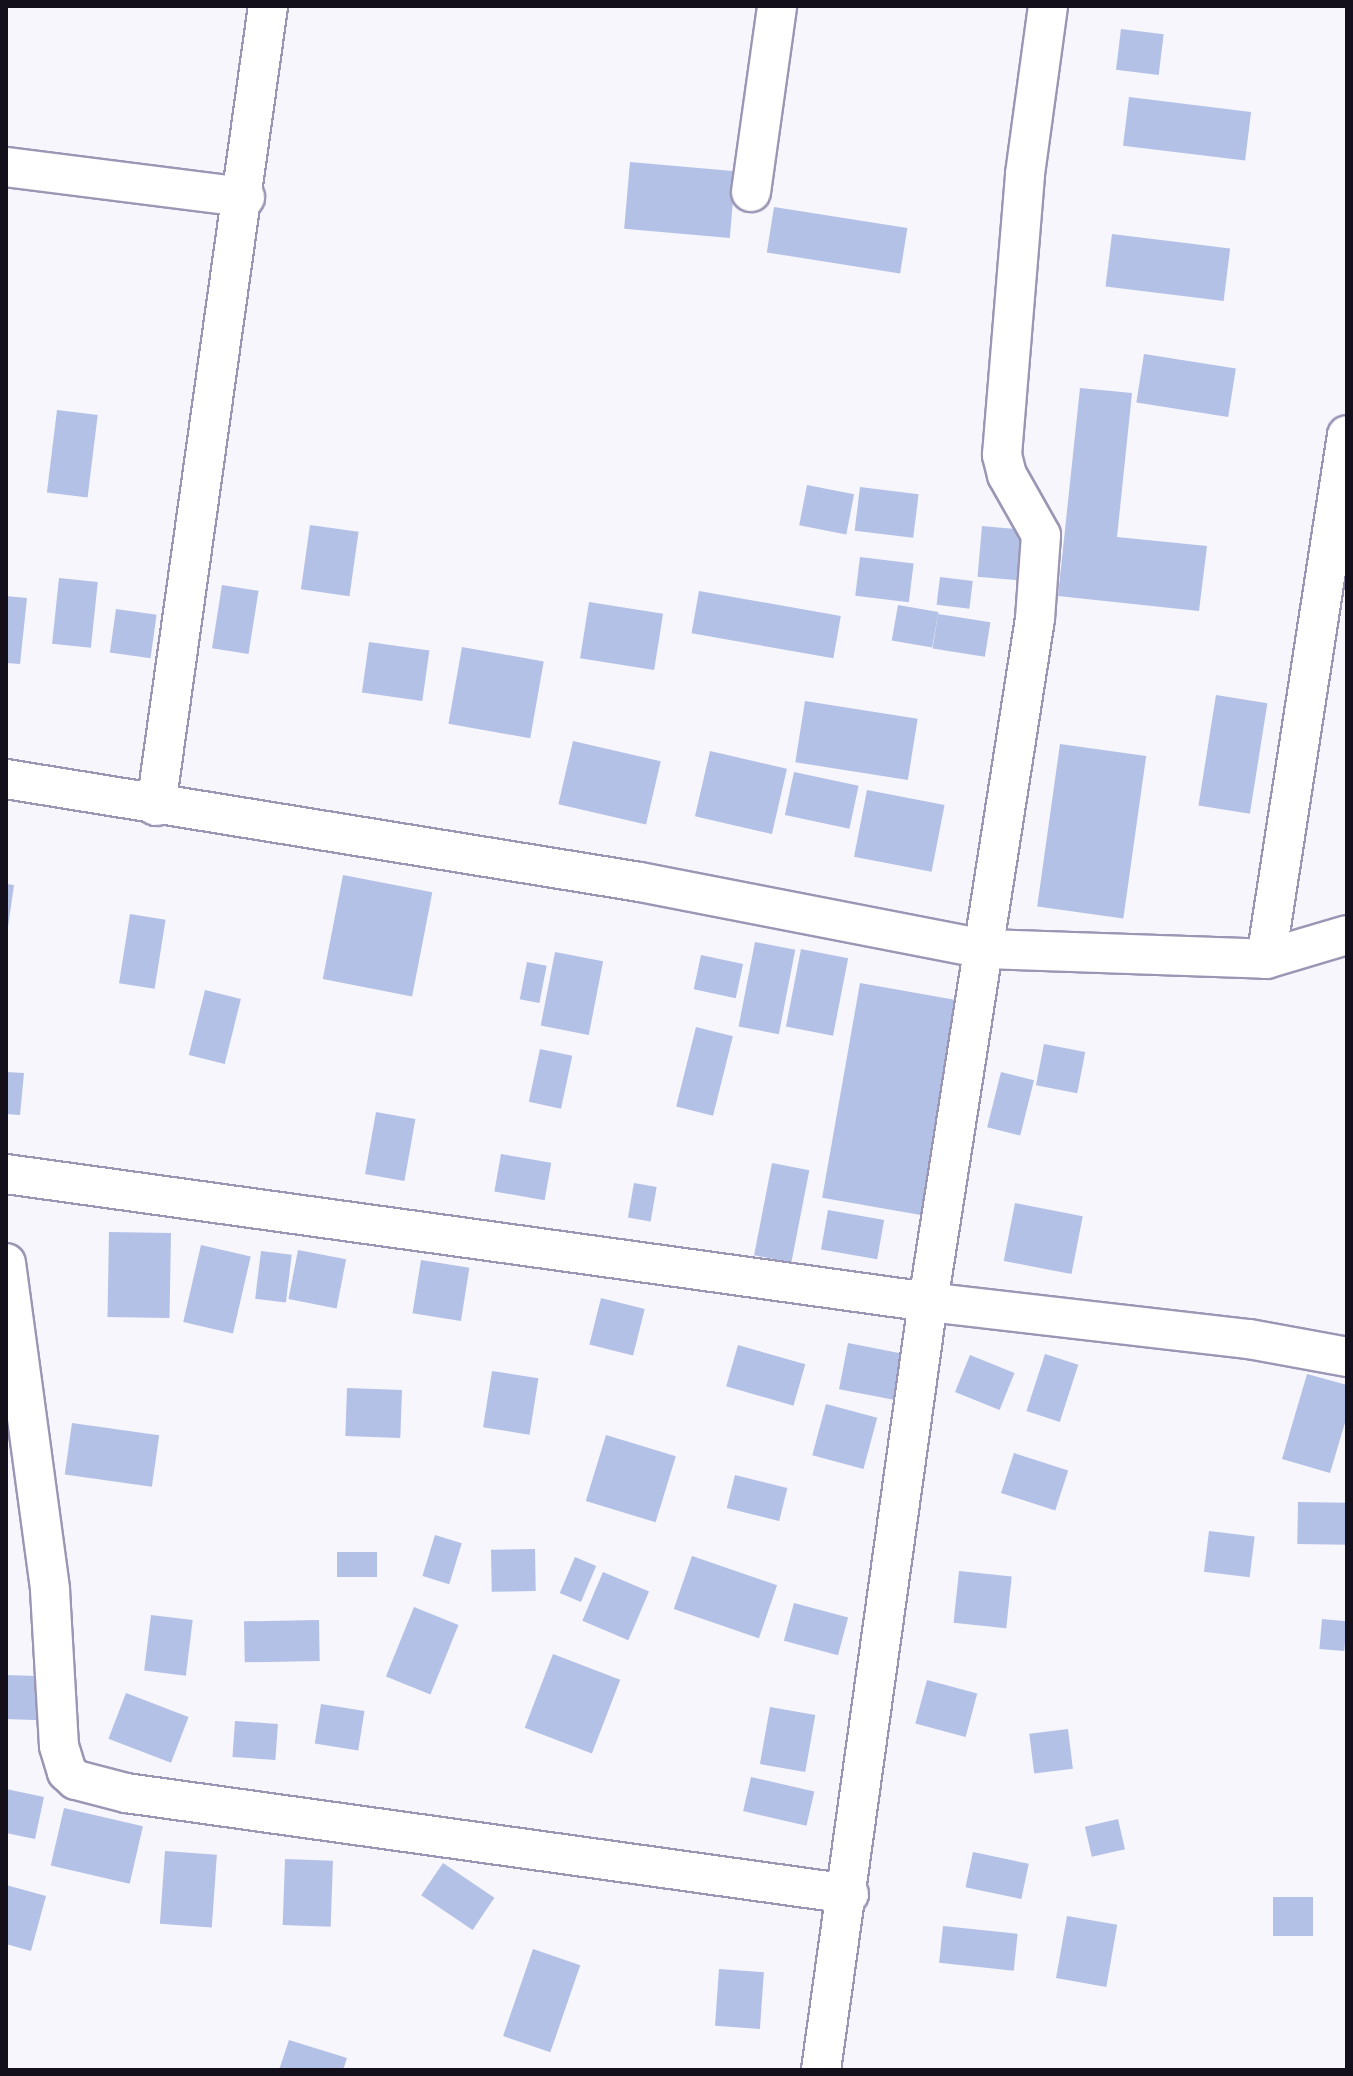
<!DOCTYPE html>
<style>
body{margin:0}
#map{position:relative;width:1353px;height:2076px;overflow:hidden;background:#f7f6fd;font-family:"Open Sans",sans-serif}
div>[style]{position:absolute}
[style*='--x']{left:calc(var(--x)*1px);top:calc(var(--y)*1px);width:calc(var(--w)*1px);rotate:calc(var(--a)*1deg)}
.building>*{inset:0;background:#b4c1e7;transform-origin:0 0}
.roads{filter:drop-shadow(2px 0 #9c96b5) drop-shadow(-2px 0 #9c96b5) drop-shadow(0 2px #9c96b5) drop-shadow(0 -2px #9c96b5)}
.minor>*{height:38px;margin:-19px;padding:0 19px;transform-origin:19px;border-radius:19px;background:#fff}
span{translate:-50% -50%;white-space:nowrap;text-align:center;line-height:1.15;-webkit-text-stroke:7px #f7f6fd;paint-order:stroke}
.frame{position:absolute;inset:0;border:8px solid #13101b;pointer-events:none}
</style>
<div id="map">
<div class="building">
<i style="left:1121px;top:29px;width:43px;height:41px;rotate:7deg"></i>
<i style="left:1129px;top:97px;width:123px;height:49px;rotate:7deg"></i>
<i style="left:630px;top:162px;width:106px;height:67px;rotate:5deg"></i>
<i style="left:774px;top:207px;width:135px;height:46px;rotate:9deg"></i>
<i style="left:1112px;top:234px;width:119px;height:53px;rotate:7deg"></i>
<i style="left:1144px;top:354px;width:93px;height:49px;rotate:9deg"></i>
<i style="clip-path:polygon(1080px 388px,1132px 393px,1117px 537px,1207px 546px,1199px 611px,1058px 596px)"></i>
<i style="left:57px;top:410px;width:41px;height:83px;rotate:7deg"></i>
<i style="left:807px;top:485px;width:48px;height:41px;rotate:11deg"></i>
<i style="left:860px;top:487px;width:59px;height:44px;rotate:7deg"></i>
<i style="left:310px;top:525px;width:49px;height:65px;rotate:8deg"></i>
<i style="left:982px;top:526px;width:52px;height:51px;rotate:5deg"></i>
<i style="left:860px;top:557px;width:54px;height:39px;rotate:7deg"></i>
<i style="left:940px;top:577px;width:33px;height:28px;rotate:7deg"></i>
<i style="left:59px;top:578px;width:39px;height:66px;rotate:6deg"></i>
<i style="left:222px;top:585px;width:37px;height:64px;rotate:9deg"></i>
<i style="left:699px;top:591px;width:144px;height:43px;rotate:10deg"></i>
<i style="clip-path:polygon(6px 596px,27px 598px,20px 664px,6px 663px)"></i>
<i style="left:589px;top:602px;width:75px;height:57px;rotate:9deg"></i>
<i style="left:898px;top:605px;width:41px;height:36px;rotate:10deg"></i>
<i style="left:116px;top:609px;width:41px;height:44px;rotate:8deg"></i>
<i style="left:938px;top:614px;width:53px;height:35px;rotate:9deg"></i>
<i style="left:369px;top:642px;width:61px;height:51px;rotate:8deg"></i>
<i style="left:462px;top:647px;width:83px;height:78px;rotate:10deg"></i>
<i style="left:1216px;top:695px;width:52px;height:112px;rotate:9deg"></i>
<i style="left:805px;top:701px;width:114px;height:62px;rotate:9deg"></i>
<i style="left:573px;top:741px;width:90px;height:65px;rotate:13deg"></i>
<i style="left:1060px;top:744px;width:87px;height:164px;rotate:8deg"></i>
<i style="left:710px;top:751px;width:79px;height:67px;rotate:13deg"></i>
<i style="left:794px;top:772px;width:66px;height:44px;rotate:12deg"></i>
<i style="left:867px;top:790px;width:79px;height:68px;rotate:11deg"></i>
<i style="left:343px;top:875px;width:91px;height:106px;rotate:11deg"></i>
<i style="clip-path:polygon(6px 884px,14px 885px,8px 927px,6px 927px)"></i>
<i style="left:130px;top:914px;width:36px;height:70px;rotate:9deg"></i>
<i style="left:755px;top:942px;width:41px;height:86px;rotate:11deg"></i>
<i style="left:801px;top:949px;width:48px;height:79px;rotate:11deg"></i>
<i style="left:555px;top:952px;width:49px;height:75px;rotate:11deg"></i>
<i style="left:701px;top:955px;width:43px;height:35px;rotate:12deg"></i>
<i style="left:527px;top:962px;width:20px;height:38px;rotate:11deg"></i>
<i style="left:860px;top:983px;width:106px;height:218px;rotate:10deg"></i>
<i style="left:205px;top:990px;width:37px;height:67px;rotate:14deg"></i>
<i style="left:696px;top:1027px;width:38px;height:82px;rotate:14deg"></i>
<i style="left:1044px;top:1044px;width:42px;height:42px;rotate:11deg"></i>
<i style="left:540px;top:1049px;width:33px;height:54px;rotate:12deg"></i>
<i style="clip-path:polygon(6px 1072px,24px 1073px,20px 1115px,6px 1114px)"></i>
<i style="left:1001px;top:1072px;width:34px;height:57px;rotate:14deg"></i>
<i style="left:376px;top:1112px;width:40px;height:63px;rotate:10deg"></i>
<i style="left:501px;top:1154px;width:51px;height:38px;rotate:10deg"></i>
<i style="left:772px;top:1163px;width:38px;height:94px;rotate:11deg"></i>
<i style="left:634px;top:1183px;width:23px;height:35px;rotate:10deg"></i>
<i style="left:1015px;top:1203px;width:69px;height:59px;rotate:11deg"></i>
<i style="left:828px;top:1210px;width:57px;height:40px;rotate:10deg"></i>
<i style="left:109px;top:1232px;width:62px;height:85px;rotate:1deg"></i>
<i style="left:201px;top:1245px;width:51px;height:79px;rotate:13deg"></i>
<i style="left:298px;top:1250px;width:49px;height:50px;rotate:11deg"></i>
<i style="left:261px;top:1251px;width:31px;height:48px;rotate:7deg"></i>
<i style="left:421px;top:1260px;width:49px;height:54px;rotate:9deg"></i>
<i style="left:601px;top:1298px;width:45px;height:48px;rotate:14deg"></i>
<i style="left:848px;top:1343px;width:61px;height:47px;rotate:11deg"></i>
<i style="left:738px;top:1345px;width:70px;height:43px;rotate:16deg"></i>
<i style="left:1045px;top:1354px;width:35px;height:60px;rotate:18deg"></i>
<i style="left:970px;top:1355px;width:48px;height:40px;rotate:22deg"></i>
<i style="left:492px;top:1371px;width:47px;height:57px;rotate:9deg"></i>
<i style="clip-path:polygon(1307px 1374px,1347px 1385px,1347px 1416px,1330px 1473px,1282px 1459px)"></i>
<i style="left:347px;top:1388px;width:55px;height:48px;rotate:2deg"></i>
<i style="left:826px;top:1404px;width:53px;height:53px;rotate:15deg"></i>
<i style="left:72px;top:1423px;width:88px;height:52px;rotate:8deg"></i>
<i style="left:606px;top:1435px;width:73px;height:69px;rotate:17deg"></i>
<i style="left:1014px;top:1453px;width:57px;height:42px;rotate:18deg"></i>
<i style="left:735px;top:1475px;width:54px;height:34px;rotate:14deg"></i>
<i style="left:1298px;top:1502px;width:49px;height:42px;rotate:1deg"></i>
<i style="left:1209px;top:1531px;width:46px;height:41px;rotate:7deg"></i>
<i style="left:435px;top:1535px;width:28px;height:43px;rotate:17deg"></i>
<i style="left:535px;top:1549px;width:42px;height:44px;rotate:89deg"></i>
<i style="left:337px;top:1552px;width:40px;height:25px"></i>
<i style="left:692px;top:1556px;width:90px;height:56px;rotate:19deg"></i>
<i style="left:575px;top:1557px;width:23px;height:39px;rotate:23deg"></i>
<i style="left:959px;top:1571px;width:53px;height:52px;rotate:6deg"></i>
<i style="left:603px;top:1572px;width:50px;height:53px;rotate:23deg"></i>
<i style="left:794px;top:1603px;width:56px;height:39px;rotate:15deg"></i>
<i style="left:414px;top:1607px;width:48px;height:75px;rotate:22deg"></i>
<i style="left:151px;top:1615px;width:42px;height:56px;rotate:7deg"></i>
<i style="left:1322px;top:1619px;width:25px;height:30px;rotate:5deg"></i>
<i style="left:319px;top:1620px;width:41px;height:75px;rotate:89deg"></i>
<i style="left:553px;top:1654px;width:72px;height:79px;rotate:21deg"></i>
<i style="left:6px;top:1675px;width:38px;height:44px;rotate:2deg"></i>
<i style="left:927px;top:1680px;width:52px;height:45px;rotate:15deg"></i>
<i style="left:126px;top:1693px;width:67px;height:49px;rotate:21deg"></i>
<i style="left:321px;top:1704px;width:44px;height:40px;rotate:9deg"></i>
<i style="left:770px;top:1707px;width:46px;height:58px;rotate:10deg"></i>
<i style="left:235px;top:1721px;width:43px;height:36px;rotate:4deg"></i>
<i style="left:1068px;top:1729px;width:40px;height:39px;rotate:83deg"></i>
<i style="left:751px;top:1777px;width:65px;height:35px;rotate:13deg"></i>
<i style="clip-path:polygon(6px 1789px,44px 1797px,35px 1839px,6px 1833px)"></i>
<i style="left:64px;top:1808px;width:81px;height:59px;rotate:13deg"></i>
<i style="left:1118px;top:1819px;width:31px;height:34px;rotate:77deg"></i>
<i style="left:165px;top:1851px;width:52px;height:73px;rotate:4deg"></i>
<i style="left:973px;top:1852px;width:57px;height:36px;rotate:12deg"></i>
<i style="left:285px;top:1859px;width:48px;height:66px;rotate:2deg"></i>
<i style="left:443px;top:1863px;width:62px;height:39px;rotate:34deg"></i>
<i style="clip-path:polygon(6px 1885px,46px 1896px,31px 1951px,6px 1944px)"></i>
<i style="left:1273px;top:1897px;width:40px;height:39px"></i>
<i style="left:1067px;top:1916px;width:51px;height:63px;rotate:10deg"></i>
<i style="left:943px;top:1926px;width:75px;height:37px;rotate:6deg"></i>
<i style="left:533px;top:1949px;width:50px;height:92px;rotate:19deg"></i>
<i style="left:719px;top:1969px;width:45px;height:57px;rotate:4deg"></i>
<i style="clip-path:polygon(289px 2040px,347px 2058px,343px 2070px,279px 2070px)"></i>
</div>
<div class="roads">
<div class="minor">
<i style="--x:6;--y:167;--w:241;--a:7.2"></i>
<i style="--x:751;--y:192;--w:188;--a:-82"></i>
<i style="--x:6;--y:779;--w:642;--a:9.23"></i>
<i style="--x:640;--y:882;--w:352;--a:11"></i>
<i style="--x:986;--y:949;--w:280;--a:2"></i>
<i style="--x:1266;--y:959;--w:84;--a:-16.5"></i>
<i style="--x:156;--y:806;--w:808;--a:-82.03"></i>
<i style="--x:1266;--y:959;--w:530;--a:-81.21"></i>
<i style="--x:6;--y:1174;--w:931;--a:7.9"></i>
<i style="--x:928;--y:1302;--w:323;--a:6.6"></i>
<i style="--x:1249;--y:1339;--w:100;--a:10.4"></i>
<i style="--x:6;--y:1263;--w:330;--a:82.3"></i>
<i style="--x:50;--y:1590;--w:156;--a:86.7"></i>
<i style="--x:59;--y:1746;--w:27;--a:73"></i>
<i style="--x:67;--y:1772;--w:12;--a:42"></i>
<i style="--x:76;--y:1780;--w:52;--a:14.6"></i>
<i style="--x:126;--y:1793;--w:730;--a:7.95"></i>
<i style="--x:821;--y:2070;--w:775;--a:-82.07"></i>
<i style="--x:928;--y:1302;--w:691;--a:-81.1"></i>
<i style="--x:1035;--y:619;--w:84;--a:-85.9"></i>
<i style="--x:1041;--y:535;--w:69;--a:-119.5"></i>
<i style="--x:1007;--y:475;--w:21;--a:-104"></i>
<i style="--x:1002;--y:455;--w:282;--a:-85.3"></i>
<i style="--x:1025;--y:174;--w:170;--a:-82.2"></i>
</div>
</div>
<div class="frame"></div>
</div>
